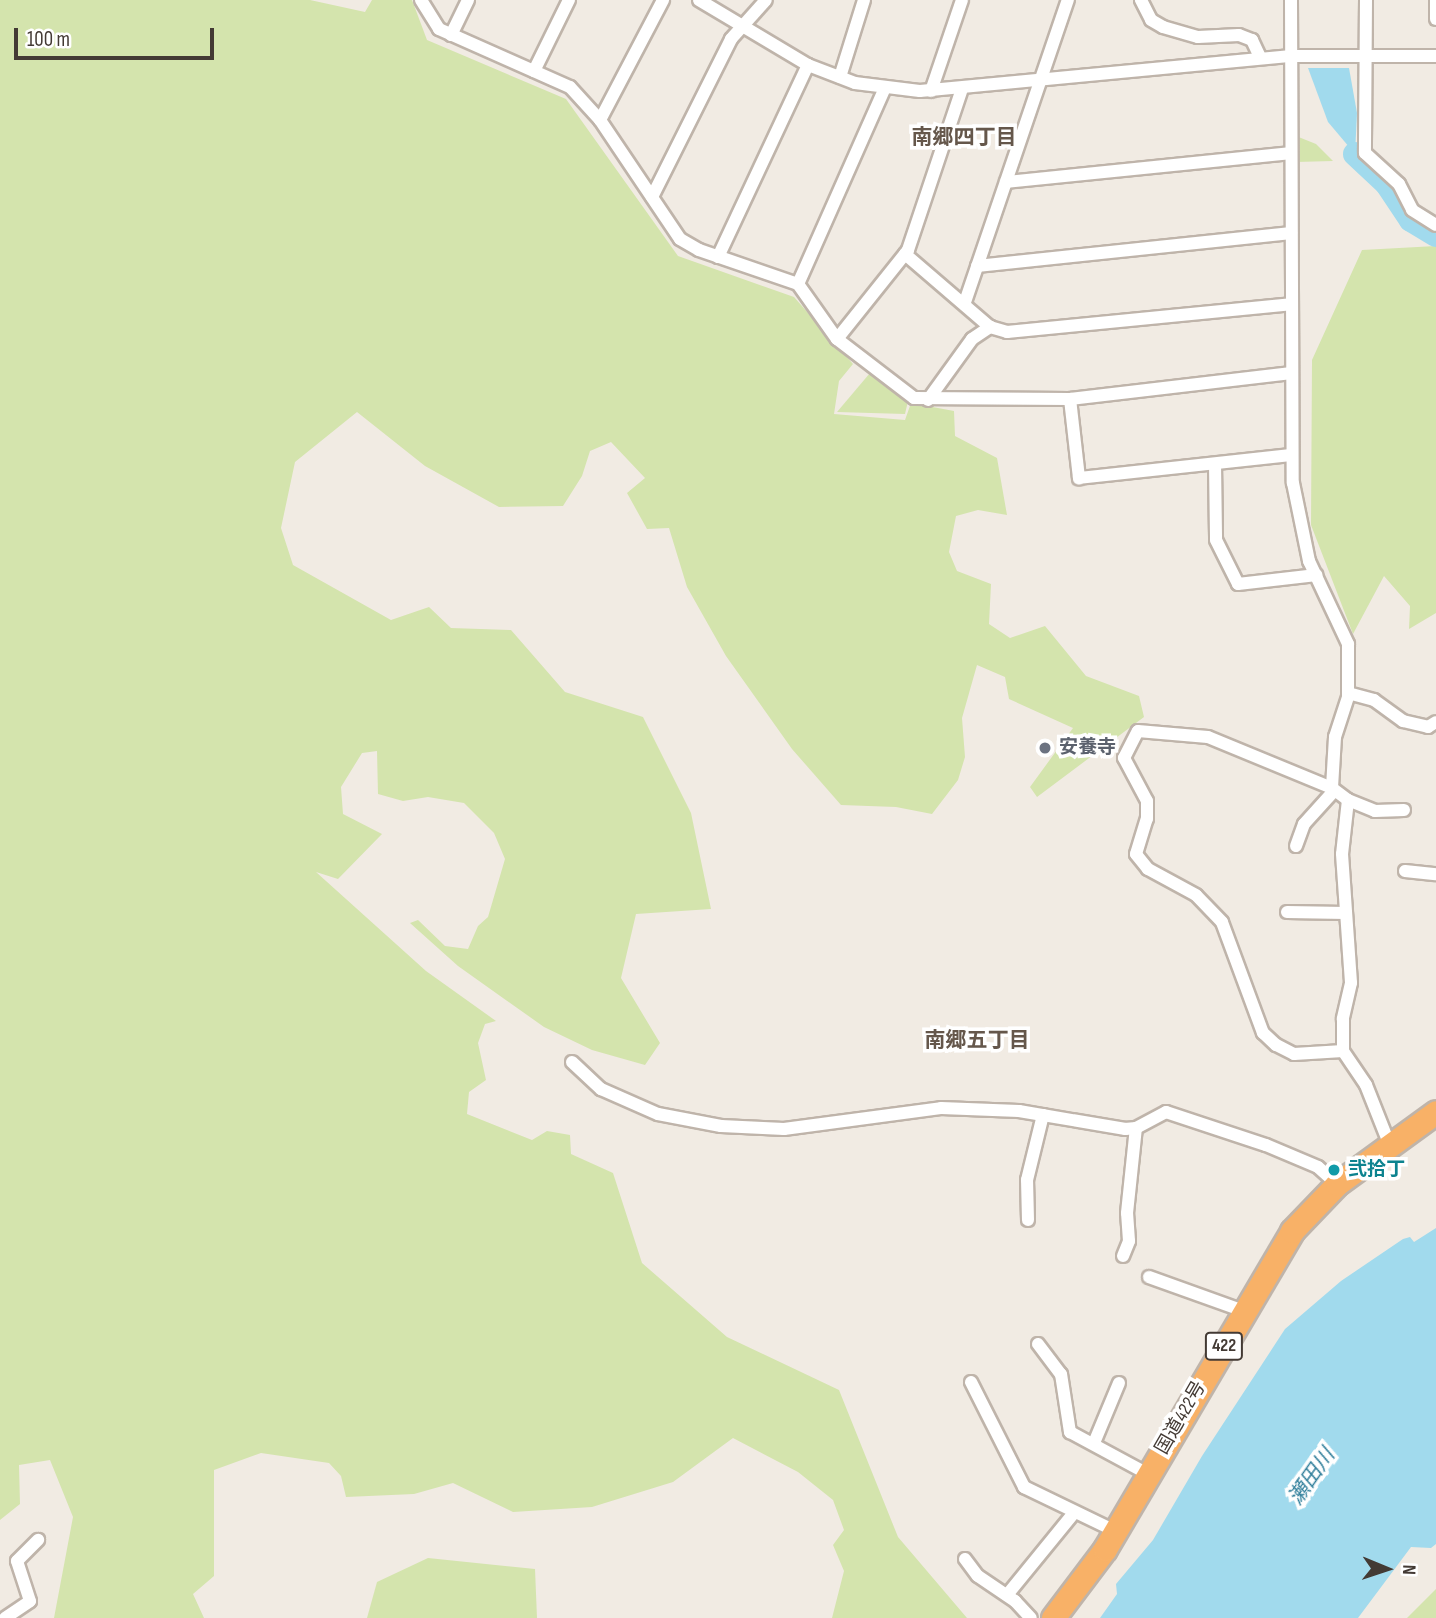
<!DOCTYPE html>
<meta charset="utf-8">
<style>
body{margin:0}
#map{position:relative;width:1436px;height:1618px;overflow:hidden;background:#f1ebe3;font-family:"Sofia Sans Condensed","Noto Sans JP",sans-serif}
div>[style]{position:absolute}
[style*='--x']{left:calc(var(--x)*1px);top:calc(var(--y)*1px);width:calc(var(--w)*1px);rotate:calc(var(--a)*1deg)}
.green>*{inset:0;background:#d4e4ad}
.water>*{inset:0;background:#a1daed}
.river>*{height:24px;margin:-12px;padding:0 12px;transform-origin:12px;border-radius:12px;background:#a1daed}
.roads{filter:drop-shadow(2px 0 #bfb4aa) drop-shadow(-2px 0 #bfb4aa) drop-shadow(0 2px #bfb4aa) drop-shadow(0 -2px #bfb4aa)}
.street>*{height:12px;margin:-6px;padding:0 6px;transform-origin:6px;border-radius:6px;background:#fff}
.highway>*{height:23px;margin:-11.5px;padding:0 11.5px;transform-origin:11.5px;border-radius:11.5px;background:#f8b167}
.dots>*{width:19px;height:19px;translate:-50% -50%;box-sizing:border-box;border:4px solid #fff;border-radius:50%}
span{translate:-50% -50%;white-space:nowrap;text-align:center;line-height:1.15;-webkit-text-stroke:7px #fff;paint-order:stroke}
.shield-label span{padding:2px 5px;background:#fff;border:2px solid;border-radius:5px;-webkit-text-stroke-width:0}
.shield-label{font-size:18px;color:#433a34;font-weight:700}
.worship-label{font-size:19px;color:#5b616d;font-weight:700}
.left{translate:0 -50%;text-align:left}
.culture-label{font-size:19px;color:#0d838f;font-weight:700}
.street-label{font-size:19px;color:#433a34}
.neighbourhood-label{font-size:21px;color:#65574b;font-weight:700}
.water-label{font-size:21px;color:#2f7e9a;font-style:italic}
.north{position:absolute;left:1352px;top:1534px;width:70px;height:70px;-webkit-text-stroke:5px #fff;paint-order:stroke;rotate:92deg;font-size:19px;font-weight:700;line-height:28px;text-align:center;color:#433a34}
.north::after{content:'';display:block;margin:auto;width:24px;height:32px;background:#433a34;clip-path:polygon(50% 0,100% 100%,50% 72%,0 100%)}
.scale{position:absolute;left:14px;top:28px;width:200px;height:32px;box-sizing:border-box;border:4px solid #433a34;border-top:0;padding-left:9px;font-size:21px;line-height:24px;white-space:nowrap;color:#433a34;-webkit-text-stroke:5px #fff;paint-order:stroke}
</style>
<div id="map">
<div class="green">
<i style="clip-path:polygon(0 0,310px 0,365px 12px,372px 0,412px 0,427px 40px,566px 99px,678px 256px,794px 297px,853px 364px,839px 381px,834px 414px,905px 420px,911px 403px,954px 411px,955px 436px,997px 458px,1007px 515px,978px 510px,956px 516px,949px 552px,957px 571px,991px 584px,989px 624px,1010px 638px,1045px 626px,1086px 676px,1139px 696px,1144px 717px,1037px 797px,1030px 787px,1073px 728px,1009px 699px,1005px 677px,977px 665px,962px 718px,965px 757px,958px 780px,932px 814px,896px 807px,841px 805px,792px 749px,726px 656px,687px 587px,669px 528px,647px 529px,627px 493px,645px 478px,611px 442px,590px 451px,582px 476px,563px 506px,499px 507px,425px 466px,357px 412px,295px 462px,281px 528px,293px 565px,391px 620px,429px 607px,451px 628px,511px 630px,565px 692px,643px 717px,691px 813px,711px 909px,636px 914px,621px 978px,660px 1043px,645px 1065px,592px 1050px,544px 1027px,458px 966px,410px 923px,418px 920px,445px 946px,468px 949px,478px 926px,488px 917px,505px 859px,494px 833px,464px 803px,428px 797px,403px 801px,378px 794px,377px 751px,362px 753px,341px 787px,343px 814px,382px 834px,338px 879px,316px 872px,426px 971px,496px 1021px,485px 1024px,478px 1043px,486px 1080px,469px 1092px,467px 1114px,532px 1140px,547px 1131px,570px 1135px,571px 1154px,613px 1173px,642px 1263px,727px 1337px,839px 1390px,898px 1537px,967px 1618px,832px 1618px,844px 1571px,833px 1545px,844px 1530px,833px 1500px,798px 1472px,733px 1438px,673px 1482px,592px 1507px,513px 1512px,453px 1483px,414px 1494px,346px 1497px,341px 1476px,329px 1463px,261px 1453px,214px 1470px,214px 1576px,193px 1594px,204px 1618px,54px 1618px,73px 1517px,50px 1460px,19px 1465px,20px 1504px,0 1520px)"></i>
<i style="clip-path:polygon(1296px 136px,1316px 144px,1333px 161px,1296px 162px)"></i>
<i style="clip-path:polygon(1436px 246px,1436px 613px,1409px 629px,1410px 606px,1384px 576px,1353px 634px,1311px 525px,1312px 360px,1362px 250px)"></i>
<i style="clip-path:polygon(870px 373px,908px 401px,905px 414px,837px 412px)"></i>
<i style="clip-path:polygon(428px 1558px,535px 1569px,537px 1618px,367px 1618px,377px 1582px)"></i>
<i style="clip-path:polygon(1436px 1589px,1436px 1618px,1407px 1618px)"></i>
</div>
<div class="water">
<i style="clip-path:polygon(1308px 68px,1349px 68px,1357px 113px,1355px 154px,1328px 122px)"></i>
<i style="clip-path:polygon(1436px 1228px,1436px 1544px,1431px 1548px,1411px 1547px,1358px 1618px,1100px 1618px,1117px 1594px,1116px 1584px,1153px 1540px,1202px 1456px,1285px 1329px,1341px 1281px,1403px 1239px,1410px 1237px,1414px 1242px)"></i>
</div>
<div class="river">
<i style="--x:1355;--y:154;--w:44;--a:43.2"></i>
<i style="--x:1387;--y:184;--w:43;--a:56.3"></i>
<i style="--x:1411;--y:220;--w:29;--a:31"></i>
</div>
<div class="roads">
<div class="street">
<i style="--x:421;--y:0;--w:34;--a:58"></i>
<i style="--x:439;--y:29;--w:143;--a:23.9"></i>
<i style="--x:570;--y:87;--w:45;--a:47.7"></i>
<i style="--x:600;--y:120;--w:143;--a:56.1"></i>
<i style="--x:680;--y:239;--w:22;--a:30"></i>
<i style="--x:699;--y:250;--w:105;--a:19"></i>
<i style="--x:798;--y:284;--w:67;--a:54.7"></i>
<i style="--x:837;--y:339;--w:97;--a:37.5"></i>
<i style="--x:914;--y:398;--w:156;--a:0.4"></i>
<i style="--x:1070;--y:399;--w:223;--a:-6.7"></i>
<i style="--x:699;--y:0;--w:127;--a:30.8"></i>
<i style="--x:808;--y:65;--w:50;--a:21"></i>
<i style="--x:855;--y:83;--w:65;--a:7"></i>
<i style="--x:920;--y:91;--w:373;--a:-5.4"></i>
<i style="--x:1291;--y:56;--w:145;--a:0"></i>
<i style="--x:1141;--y:0;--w:22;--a:63"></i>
<i style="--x:1151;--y:20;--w:14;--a:30"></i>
<i style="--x:1163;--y:27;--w:36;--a:16"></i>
<i style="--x:1198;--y:37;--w:41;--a:-2.8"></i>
<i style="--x:1239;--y:35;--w:14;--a:21"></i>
<i style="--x:1252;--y:40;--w:17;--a:65"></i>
<i style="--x:1291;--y:0;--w:483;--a:89.8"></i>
<i style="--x:1293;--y:483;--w:80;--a:78.4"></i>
<i style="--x:1309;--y:561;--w:92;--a:64.8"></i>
<i style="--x:1348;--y:644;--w:53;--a:90"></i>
<i style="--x:1348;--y:697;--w:42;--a:108"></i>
<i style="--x:1335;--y:737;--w:51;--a:93.4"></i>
<i style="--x:1366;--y:0;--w:153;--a:90.4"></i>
<i style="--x:1365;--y:153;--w:46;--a:42.4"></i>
<i style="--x:1399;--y:184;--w:29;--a:63"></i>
<i style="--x:1412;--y:210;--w:28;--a:32"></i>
<i style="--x:1436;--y:0;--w:19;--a:90"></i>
<i style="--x:451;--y:35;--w:39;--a:-64"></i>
<i style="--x:534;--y:71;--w:79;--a:-63.8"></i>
<i style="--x:840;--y:77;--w:81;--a:-72.7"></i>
<i style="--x:931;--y:91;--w:96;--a:-71.2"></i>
<i style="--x:600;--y:120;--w:136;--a:-62.3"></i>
<i style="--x:1006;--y:182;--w:286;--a:-5.8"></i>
<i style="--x:652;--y:197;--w:177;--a:-63.4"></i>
<i style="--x:731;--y:39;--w:52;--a:-48.1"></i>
<i style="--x:905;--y:254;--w:112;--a:40.7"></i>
<i style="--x:990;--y:327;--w:18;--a:16"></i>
<i style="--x:1007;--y:332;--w:285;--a:-5.6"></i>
<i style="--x:718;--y:257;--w:212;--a:-64.9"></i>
<i style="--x:977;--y:266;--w:316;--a:-6"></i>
<i style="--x:798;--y:284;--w:214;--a:-66.1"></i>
<i style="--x:965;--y:302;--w:319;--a:-71.2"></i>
<i style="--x:837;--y:339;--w:114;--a:-51.4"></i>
<i style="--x:908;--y:250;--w:170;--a:-71.5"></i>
<i style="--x:1070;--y:399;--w:80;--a:83.5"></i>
<i style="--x:1079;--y:478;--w:214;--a:-6.2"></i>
<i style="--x:928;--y:400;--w:75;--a:-54.2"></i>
<i style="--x:972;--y:339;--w:22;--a:-34"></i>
<i style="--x:1215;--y:464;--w:76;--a:89.2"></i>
<i style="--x:1216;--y:540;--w:49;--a:63.4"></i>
<i style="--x:1238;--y:584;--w:79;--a:-6.6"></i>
<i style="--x:1348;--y:693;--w:27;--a:15"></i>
<i style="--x:1374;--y:700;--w:36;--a:36"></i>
<i style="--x:1403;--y:721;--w:26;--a:13"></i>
<i style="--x:1428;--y:727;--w:9;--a:-32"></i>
<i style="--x:1348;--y:800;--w:29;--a:22"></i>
<i style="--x:1375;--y:811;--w:29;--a:-2"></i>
<i style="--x:1296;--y:846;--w:23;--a:-70"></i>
<i style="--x:1304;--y:824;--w:43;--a:-47.8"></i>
<i style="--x:1405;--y:871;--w:31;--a:6"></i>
<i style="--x:1287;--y:912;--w:59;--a:1"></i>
<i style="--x:1343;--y:1051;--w:49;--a:176.5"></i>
<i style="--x:1294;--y:1054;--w:20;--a:-153"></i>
<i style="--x:1276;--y:1045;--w:18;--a:-137"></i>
<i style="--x:1263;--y:1033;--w:118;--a:-110.3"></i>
<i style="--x:1222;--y:922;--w:37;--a:-134"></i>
<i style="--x:1196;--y:895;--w:55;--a:-151.6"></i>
<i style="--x:1148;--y:869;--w:19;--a:-129"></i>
<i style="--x:1136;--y:854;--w:37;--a:-73"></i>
<i style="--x:1147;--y:819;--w:18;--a:-90"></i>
<i style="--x:1147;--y:801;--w:49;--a:-118.1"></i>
<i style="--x:1124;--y:758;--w:30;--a:-63"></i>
<i style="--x:1138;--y:731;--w:70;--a:4.9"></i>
<i style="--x:1208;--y:737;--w:134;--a:22.4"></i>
<i style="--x:1332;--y:788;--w:20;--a:37"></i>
<i style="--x:1348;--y:800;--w:54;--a:96.3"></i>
<i style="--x:1342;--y:854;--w:129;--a:86"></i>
<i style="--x:1351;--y:983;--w:37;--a:103"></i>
<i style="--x:1343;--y:1019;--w:32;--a:90"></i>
<i style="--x:1343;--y:1051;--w:41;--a:55.9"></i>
<i style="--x:1366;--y:1085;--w:62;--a:68.4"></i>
<i style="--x:572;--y:1062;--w:40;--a:43"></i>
<i style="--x:601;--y:1089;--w:62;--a:23.7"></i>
<i style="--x:658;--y:1114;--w:64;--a:10.8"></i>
<i style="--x:721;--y:1126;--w:63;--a:2.7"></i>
<i style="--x:784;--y:1129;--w:158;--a:-7.6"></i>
<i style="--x:941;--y:1108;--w:78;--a:2.2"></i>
<i style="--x:1019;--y:1111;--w:108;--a:9.6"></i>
<i style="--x:1125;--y:1129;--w:11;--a:-5"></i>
<i style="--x:1136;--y:1128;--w:34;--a:-28"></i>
<i style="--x:1166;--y:1112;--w:105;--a:18.3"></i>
<i style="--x:1266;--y:1145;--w:56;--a:22.9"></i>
<i style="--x:1318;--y:1167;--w:25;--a:42"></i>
<i style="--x:1028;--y:1220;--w:40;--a:-91.4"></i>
<i style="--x:1027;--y:1180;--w:67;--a:-76.2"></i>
<i style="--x:1123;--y:1256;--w:16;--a:-68"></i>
<i style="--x:1129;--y:1241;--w:28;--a:-94"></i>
<i style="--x:1127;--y:1213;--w:85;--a:-84"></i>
<i style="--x:1149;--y:1277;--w:101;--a:19.7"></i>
<i style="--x:1038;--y:1344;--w:38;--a:53"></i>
<i style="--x:1061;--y:1374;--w:59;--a:81.2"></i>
<i style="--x:1070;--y:1432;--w:89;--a:28.3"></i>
<i style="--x:971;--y:1382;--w:118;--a:63.2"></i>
<i style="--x:1024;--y:1487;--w:101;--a:25.8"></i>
<i style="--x:1094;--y:1443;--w:65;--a:-67.4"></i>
<i style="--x:965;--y:1559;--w:21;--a:53"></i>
<i style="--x:978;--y:1576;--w:45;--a:34"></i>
<i style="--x:1015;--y:1601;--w:23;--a:47"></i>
<i style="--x:1007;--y:1595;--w:104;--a:-50.8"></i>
<i style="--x:5;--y:1618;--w:30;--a:-34"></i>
<i style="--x:30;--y:1601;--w:42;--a:-108"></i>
<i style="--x:17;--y:1561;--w:30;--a:-45"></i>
</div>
<div class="highway">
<i style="--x:1053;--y:1618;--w:86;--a:-53"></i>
<i style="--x:1105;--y:1549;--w:369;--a:-59.5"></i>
<i style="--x:1292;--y:1231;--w:65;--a:-46.2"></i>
<i style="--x:1337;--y:1184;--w:122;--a:-36"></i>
</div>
</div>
<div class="dots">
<i style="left:1045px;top:748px;background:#6b7280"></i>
<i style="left:1334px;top:1170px;background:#0f9aa8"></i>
</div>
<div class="shield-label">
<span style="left:1224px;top:1346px">422</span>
</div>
<div class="worship-label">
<span class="left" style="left:1059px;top:748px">安養寺</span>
</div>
<div class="culture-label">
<span class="left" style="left:1348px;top:1170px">弐拾丁</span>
</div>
<div class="street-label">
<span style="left:1181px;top:1418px;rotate:-60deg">国道422号</span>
</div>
<div class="neighbourhood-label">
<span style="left:964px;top:138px">南郷四丁目</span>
<span style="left:977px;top:1041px">南郷五丁目</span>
</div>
<div class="water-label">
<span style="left:1312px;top:1477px;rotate:-55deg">瀬田川</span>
</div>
<div class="north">N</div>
<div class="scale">100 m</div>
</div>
